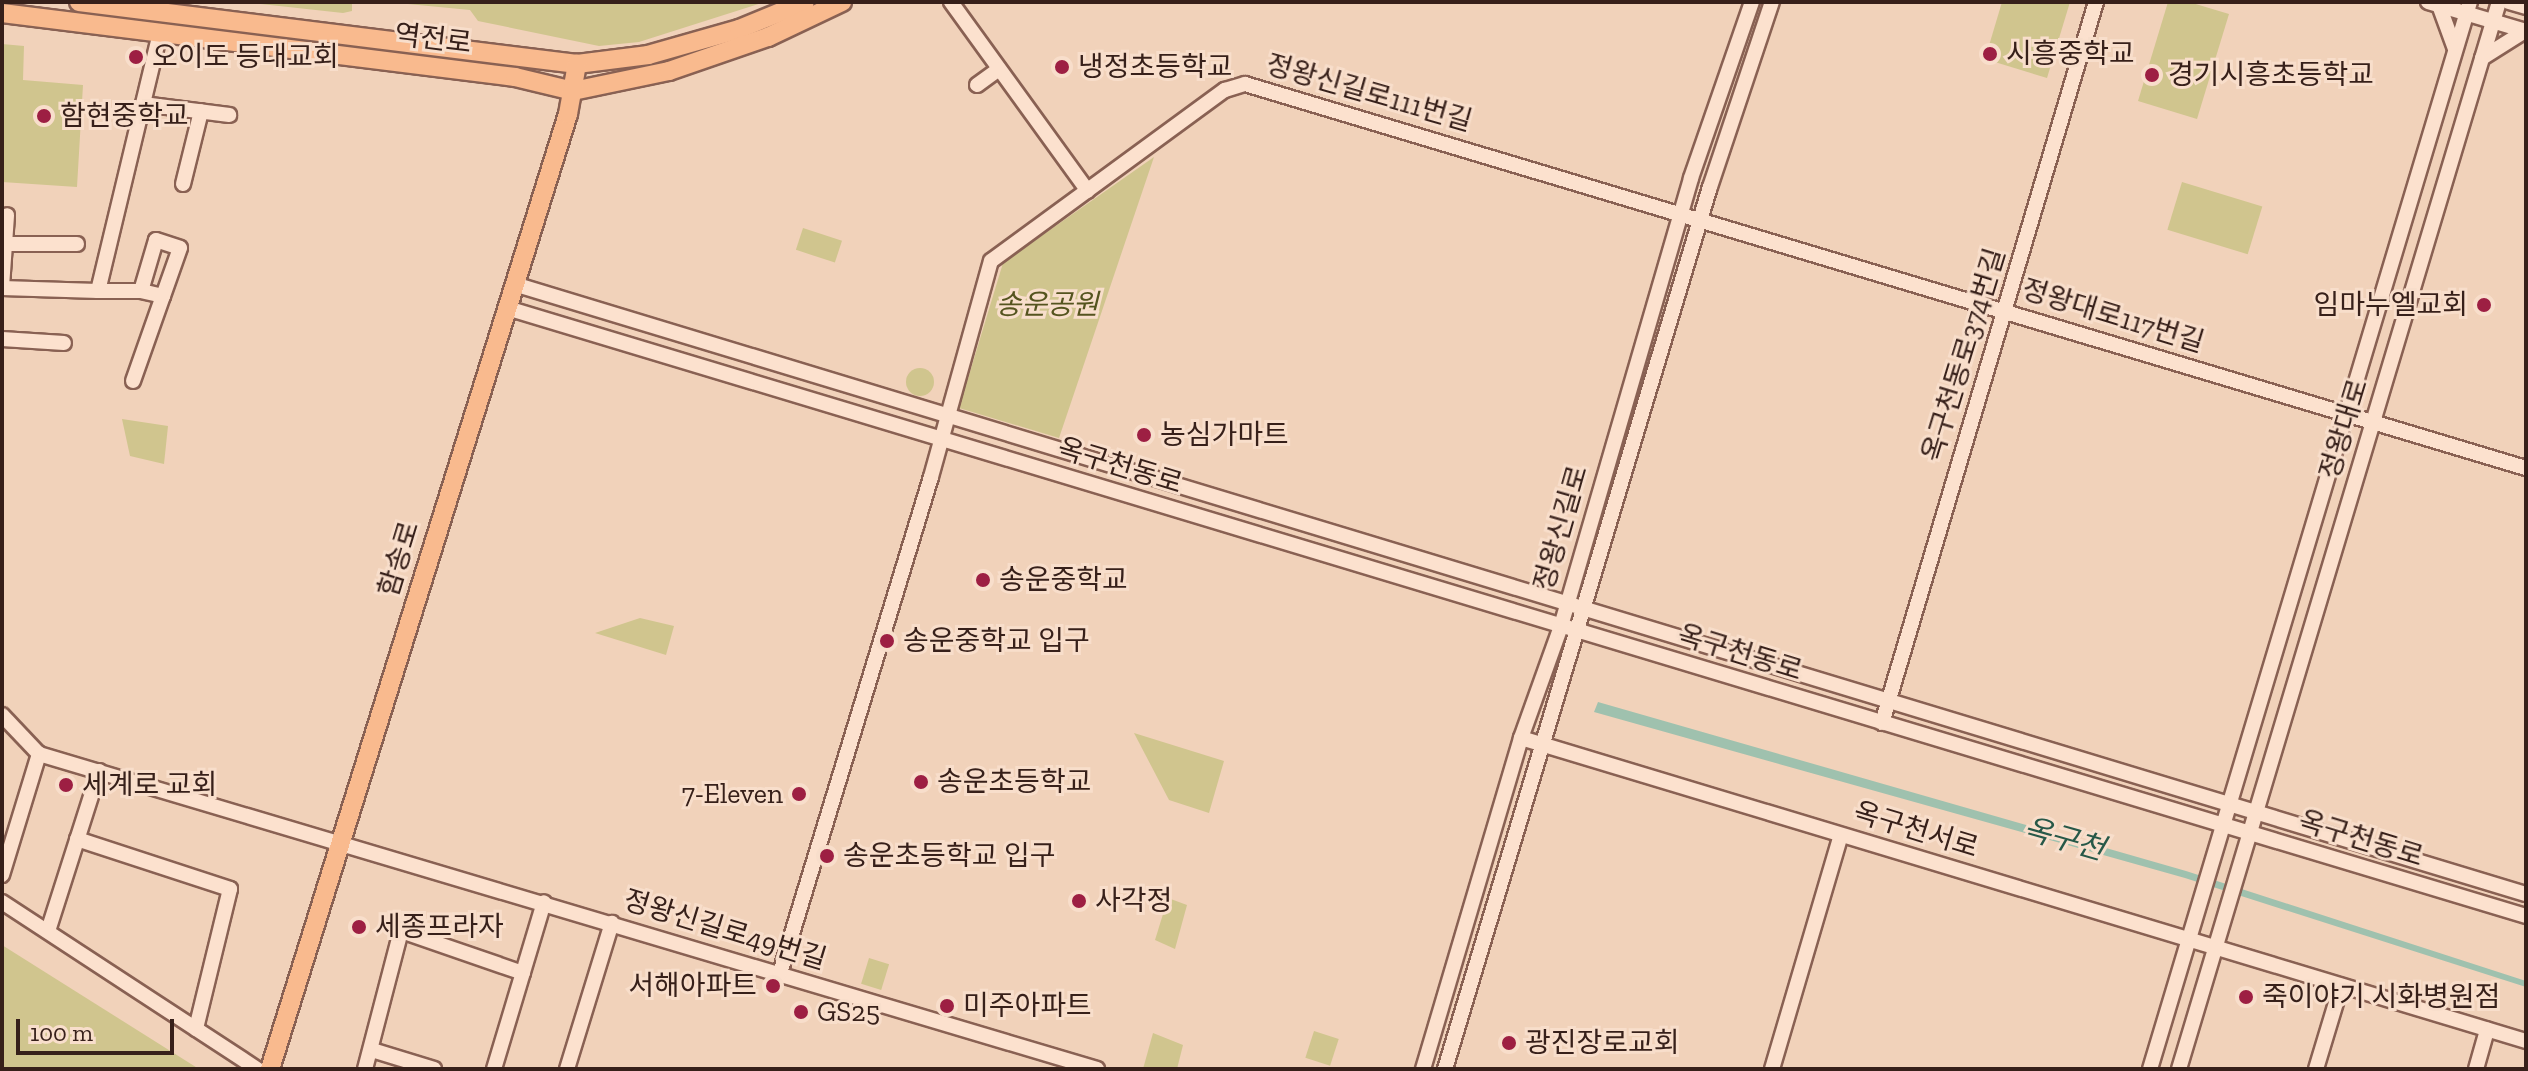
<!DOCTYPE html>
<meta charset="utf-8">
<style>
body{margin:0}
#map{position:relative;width:2528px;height:1071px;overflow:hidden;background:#f1d2ba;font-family:"Zilla Slab","Noto Sans KR",serif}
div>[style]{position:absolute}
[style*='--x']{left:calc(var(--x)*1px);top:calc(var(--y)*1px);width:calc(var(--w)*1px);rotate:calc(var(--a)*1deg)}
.green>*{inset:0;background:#d0c58e;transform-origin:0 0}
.round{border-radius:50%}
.water>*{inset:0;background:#9fc1ae}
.roads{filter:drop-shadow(2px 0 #896153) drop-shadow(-2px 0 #896153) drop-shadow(0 2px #896153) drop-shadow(0 -2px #896153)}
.minor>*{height:14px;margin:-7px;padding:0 7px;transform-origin:7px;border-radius:7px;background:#fce1ce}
.major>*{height:18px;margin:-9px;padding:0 9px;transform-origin:9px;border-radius:9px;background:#f9ba8e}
.dots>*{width:22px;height:22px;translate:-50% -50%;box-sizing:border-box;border:4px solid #f8decb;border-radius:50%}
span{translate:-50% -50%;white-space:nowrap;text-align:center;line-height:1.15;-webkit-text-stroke:6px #f8decb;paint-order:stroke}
.street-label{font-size:28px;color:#37201a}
.poi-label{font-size:28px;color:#37201a}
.left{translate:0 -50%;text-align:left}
.right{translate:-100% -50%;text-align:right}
.park-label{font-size:28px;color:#55541f;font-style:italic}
.water-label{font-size:30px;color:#275848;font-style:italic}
.frame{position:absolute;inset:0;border:4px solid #37201a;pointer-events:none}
.scale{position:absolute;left:16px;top:1019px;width:158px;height:36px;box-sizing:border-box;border:4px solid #37201a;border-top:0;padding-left:10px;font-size:24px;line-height:28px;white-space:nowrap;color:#37201a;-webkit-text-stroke:6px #f8decb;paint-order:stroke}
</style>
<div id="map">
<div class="green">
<i style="clip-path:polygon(242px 2px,352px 2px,352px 11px,343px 13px)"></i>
<i style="clip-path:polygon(387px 2px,765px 2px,639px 42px,599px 46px,478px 21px,470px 10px)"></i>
<i style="clip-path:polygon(2002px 2px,2070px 2px,2047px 78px,1985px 59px)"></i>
<i style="clip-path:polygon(2168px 2px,2189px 2px,2229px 14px,2197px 119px,2138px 101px)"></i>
<i style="clip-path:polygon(2px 44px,24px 46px,23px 80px,83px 85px,77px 187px,2px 182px)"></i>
<i style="clip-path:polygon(1154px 157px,1059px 438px,959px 408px,1003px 263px)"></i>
<i style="left:2182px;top:182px;width:84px;height:50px;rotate:17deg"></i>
<i style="left:803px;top:228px;width:41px;height:23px;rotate:18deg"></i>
<i class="round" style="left:906px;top:368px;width:28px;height:28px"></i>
<i style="clip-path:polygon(122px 419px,168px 426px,164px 464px,130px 456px)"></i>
<i style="clip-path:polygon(640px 618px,674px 626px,666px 655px,595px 633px)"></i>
<i style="clip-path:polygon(1134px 733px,1224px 761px,1209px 813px,1169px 800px)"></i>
<i style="clip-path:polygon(1168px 898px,1187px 905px,1175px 949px,1155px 940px)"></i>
<i style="clip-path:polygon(2px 945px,199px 1069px,2px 1069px)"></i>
<i style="left:869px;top:958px;width:21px;height:27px;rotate:17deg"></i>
<i style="left:1314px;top:1031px;width:26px;height:28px;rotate:18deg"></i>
<i style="clip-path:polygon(1153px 1033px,1183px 1045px,1177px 1069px,1143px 1069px)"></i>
</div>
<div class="water">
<i style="clip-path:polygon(1598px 702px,2186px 871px,2526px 981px,2526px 987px,2185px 878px,1594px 712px)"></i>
</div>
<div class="roads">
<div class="minor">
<i style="--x:951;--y:2;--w:233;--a:54.1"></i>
<i style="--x:2428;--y:2;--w:102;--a:16.5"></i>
<i style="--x:2509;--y:2;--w:18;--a:16"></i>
<i style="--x:2439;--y:5;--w:47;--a:70"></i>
<i style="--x:2482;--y:58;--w:51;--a:-32.1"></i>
<i style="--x:977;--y:85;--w:27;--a:-36"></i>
<i style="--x:143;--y:104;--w:87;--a:7.3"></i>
<i style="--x:183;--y:184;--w:75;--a:-76.1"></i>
<i style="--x:5;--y:244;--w:72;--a:0"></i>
<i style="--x:514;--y:284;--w:2102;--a:16.87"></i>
<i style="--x:2;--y:287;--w:72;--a:-86"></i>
<i style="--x:2;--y:288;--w:96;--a:1.8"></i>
<i style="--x:98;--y:291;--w:266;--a:-76.5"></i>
<i style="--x:98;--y:291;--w:43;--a:0"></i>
<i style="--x:141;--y:291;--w:53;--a:-73.6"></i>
<i style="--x:156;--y:240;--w:25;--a:18"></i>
<i style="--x:180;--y:248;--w:51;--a:109.5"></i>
<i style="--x:163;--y:296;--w:23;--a:-167"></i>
<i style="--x:507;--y:308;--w:2109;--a:16.76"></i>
<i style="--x:2;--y:339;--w:62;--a:3.7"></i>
<i style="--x:133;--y:381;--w:90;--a:-70.6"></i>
<i style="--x:2;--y:715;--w:54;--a:46.5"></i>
<i style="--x:39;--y:754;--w:1104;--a:16.58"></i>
<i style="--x:1882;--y:723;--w:752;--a:-73.47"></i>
<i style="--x:1521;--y:738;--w:1050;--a:16.78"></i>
<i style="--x:77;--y:839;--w:161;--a:18.1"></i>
<i style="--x:230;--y:889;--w:144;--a:103.7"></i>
<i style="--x:2;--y:875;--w:127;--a:-73"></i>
<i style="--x:2;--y:902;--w:305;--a:33.2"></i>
<i style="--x:48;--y:931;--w:168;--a:-72.3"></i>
<i style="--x:780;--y:973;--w:518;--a:-73.07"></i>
<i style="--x:931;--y:477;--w:224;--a:-74.5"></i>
<i style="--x:991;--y:261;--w:290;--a:-36.2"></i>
<i style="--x:1225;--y:90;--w:21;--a:-17"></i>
<i style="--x:1245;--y:84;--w:1337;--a:16.69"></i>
<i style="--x:372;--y:1050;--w:65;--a:17"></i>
<i style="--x:365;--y:1069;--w:143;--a:-75.4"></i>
<i style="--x:401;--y:931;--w:129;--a:19"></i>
<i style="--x:494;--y:1069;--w:174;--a:-73.3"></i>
<i style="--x:567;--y:1069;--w:153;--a:-72.9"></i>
<i style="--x:1423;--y:1069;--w:345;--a:-73.5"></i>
<i style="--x:1521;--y:738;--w:119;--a:-70.3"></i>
<i style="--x:1561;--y:626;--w:466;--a:-73.8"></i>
<i style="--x:1691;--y:178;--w:186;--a:-70.9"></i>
<i style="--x:1445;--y:1069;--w:921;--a:-73.28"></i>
<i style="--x:1710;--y:187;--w:195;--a:-71.5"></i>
<i style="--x:1772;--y:1069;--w:244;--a:-73.6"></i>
<i style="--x:2150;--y:1069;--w:1114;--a:-73.31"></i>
<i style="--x:2179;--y:1069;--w:1114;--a:-73.31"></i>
<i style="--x:2316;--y:1069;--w:87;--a:-73.2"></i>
<i style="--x:2476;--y:1069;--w:41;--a:-74.2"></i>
</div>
<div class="major">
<i style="--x:79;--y:2;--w:502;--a:7.1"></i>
<i style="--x:577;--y:64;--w:72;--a:-7.2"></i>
<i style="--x:648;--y:55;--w:95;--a:-15.9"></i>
<i style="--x:739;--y:29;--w:71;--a:-22.2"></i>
<i style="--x:2;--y:13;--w:517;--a:7.11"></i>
<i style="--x:515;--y:77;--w:60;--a:13.6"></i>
<i style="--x:573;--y:91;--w:98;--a:-11.8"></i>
<i style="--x:669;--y:71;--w:105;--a:-19"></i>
<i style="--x:768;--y:37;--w:82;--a:-25.3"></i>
<i style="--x:270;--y:1069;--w:1000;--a:-72.67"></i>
<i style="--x:568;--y:114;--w:51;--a:-79.8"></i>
</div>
</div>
<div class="dots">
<i style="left:1990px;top:54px;background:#9d1f43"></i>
<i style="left:136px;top:57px;background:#9d1f43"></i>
<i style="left:1062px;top:67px;background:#9d1f43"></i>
<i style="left:2152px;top:75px;background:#9d1f43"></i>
<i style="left:44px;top:116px;background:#9d1f43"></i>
<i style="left:2484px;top:305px;background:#9d1f43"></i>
<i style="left:1144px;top:435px;background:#9d1f43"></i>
<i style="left:983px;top:580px;background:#9d1f43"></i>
<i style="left:887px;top:641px;background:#9d1f43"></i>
<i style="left:921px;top:782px;background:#9d1f43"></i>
<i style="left:66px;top:785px;background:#9d1f43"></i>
<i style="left:799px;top:794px;background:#9d1f43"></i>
<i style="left:827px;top:856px;background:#9d1f43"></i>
<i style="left:1079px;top:901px;background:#9d1f43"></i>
<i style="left:359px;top:927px;background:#9d1f43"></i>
<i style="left:773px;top:986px;background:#9d1f43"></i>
<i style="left:2246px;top:997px;background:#9d1f43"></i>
<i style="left:947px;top:1006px;background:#9d1f43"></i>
<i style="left:801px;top:1012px;background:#9d1f43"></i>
<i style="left:1509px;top:1043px;background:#9d1f43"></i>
</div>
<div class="street-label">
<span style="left:433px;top:39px;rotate:7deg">역전로</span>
<span style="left:1369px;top:93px;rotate:16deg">정왕신길로111번길</span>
<span style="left:2113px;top:316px;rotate:17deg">정왕대로117번길</span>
<span style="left:1964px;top:355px;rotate:-73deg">옥구천동로374번길</span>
<span style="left:2344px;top:429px;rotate:-73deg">정왕대로</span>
<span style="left:1120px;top:466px;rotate:17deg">옥구천동로</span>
<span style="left:1561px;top:528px;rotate:-74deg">정왕신길로</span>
<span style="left:399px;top:559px;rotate:-73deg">함송로</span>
<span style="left:1740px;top:653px;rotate:17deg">옥구천동로</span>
<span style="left:1916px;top:830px;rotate:17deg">옥구천서로</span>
<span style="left:2361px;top:839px;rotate:17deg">옥구천동로</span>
<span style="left:725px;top:930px;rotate:17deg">정왕신길로49번길</span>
</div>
<div class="poi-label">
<span class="left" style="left:2006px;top:54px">시흥중학교</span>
<span class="left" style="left:152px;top:57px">오이도 등대교회</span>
<span class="left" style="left:1078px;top:67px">냉정초등학교</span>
<span class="left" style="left:2168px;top:75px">경기시흥초등학교</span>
<span class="left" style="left:60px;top:116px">함현중학교</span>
<span class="right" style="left:2468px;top:305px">임마누엘교회</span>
<span class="left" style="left:1160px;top:435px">농심가마트</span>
<span class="left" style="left:999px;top:580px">송운중학교</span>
<span class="left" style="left:903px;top:641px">송운중학교 입구</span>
<span class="left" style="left:937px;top:782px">송운초등학교</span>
<span class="left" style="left:82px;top:785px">세계로 교회</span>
<span class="right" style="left:783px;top:794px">7-Eleven</span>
<span class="left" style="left:843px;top:856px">송운초등학교 입구</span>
<span class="left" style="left:1095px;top:901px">사각정</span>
<span class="left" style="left:375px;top:927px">세종프라자</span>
<span class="right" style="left:757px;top:986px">서해아파트</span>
<span class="left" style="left:2262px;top:997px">죽이야기 시화병원점</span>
<span class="left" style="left:963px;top:1006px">미주아파트</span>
<span class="left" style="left:817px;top:1012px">GS25</span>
<span class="left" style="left:1525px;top:1043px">광진장로교회</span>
</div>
<div class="park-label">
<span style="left:1047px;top:305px">송운공원</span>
</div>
<div class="water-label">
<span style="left:2064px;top:839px;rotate:16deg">옥구천</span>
</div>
<div class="frame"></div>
<div class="scale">100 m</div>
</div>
